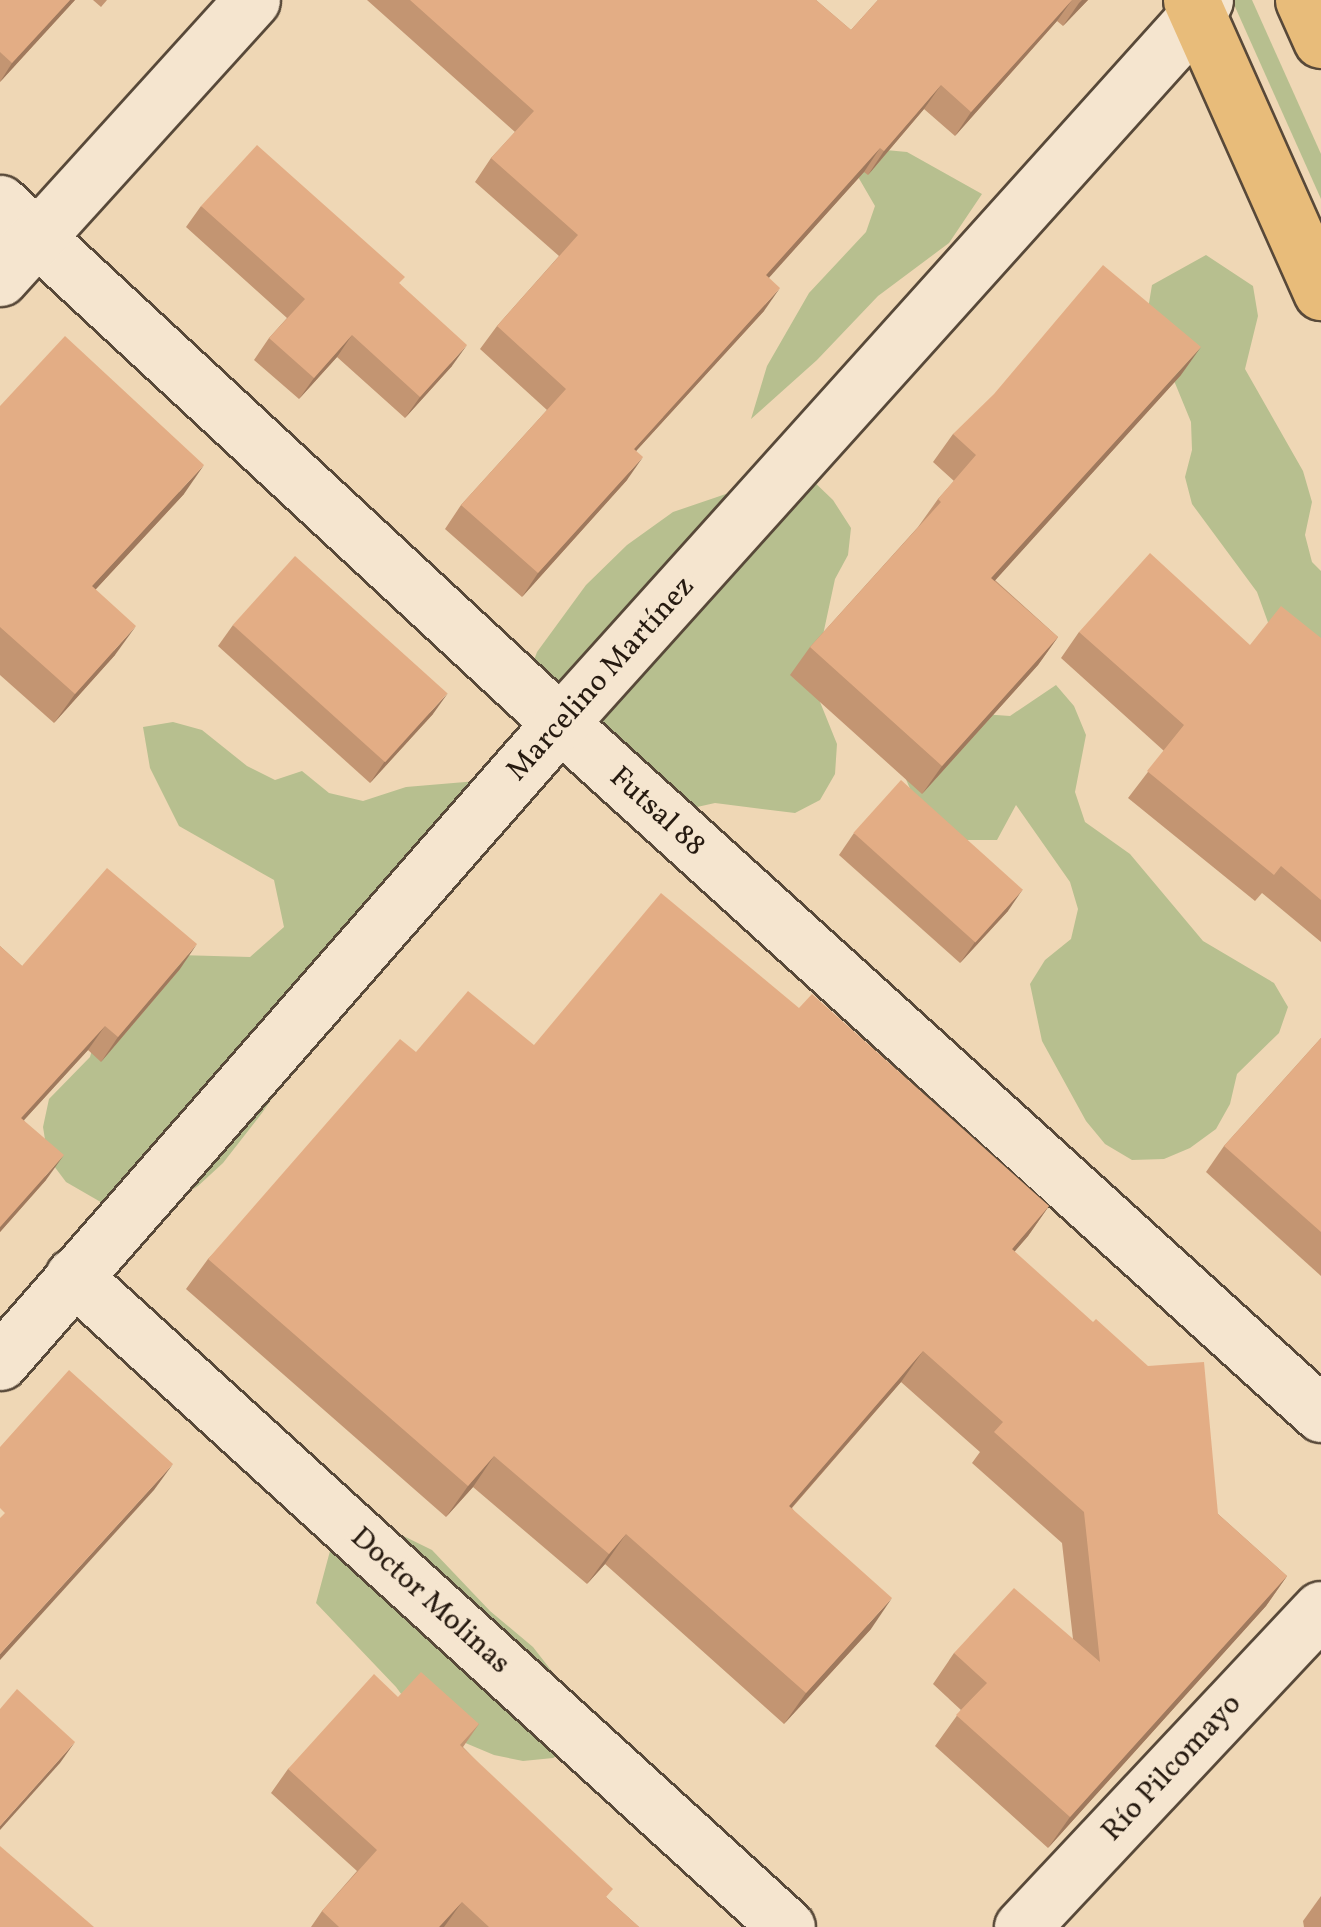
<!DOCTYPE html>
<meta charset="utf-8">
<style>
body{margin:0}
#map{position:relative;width:1321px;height:1927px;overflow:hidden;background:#efd7b5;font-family:Vollkorn,serif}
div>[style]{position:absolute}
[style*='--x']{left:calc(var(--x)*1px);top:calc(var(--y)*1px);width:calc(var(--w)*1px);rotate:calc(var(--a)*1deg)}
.green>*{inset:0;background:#b7bf8f}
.roads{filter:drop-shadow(2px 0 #584939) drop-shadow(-2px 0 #584939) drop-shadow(0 2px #584939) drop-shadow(0 -2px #584939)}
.minor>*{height:55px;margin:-27.5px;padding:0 27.5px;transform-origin:27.5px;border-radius:27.5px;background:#f5e5cf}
.primary>*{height:55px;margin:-27.5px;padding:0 27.5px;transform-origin:27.5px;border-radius:27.5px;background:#e8bc7a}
.wall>*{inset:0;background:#c39572}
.shaded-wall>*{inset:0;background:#9f795d}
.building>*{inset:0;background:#e3ad85;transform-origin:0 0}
span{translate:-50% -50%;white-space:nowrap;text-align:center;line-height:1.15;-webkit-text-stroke:8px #f5e5cf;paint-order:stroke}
.street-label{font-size:30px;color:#261a10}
</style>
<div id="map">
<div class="green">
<i style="clip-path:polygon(1232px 0,1252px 0,1321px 154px,1321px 199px)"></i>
<i style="clip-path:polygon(875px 149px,907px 152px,982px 194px,949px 243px,878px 296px,817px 360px,751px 419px,767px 366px,809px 293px,866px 232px,875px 206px,850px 163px)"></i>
<i style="clip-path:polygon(1206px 255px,1253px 286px,1258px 316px,1245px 369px,1303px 471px,1312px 502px,1305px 535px,1312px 562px,1321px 571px,1321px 700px,1278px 650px,1257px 592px,1192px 504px,1185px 477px,1192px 450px,1191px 422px,1147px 315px,1152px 285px)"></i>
<i style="clip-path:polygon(782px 475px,809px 477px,833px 500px,851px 528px,848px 555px,835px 579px,817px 663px,816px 692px,837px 744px,835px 774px,820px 800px,795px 813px,715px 803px,688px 809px,527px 679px,537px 652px,586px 585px,627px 545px,673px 512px)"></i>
<i style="clip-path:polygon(1056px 685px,1074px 706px,1086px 735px,1075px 792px,1085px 822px,1130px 854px,1203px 941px,1274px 983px,1288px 1007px,1279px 1033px,1237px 1074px,1230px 1104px,1216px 1129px,1190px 1148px,1164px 1159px,1132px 1160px,1105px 1144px,1086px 1121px,1042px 1041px,1030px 984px,1045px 960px,1071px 939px,1078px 909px,1070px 882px,1016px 805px,997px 840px,966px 840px,917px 805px,905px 777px,982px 714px,1010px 716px)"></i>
<i style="clip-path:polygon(173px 722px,202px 730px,247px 766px,275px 780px,302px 771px,329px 793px,363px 801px,406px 787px,489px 780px,262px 1113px,223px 1163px,198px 1186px,147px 1219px,118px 1212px,66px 1182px,48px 1158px,43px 1127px,49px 1099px,90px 1057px,98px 1029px,178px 955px,250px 957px,284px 927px,274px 880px,179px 826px,150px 768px,143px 727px)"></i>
<i style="clip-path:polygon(379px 1524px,432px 1550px,490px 1611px,533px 1647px,568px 1692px,578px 1744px,553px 1758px,523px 1761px,494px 1755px,425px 1726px,396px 1687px,316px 1603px,330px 1551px,351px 1532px)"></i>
</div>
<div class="roads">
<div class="minor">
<i style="--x:0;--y:203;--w:764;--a:42.88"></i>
<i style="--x:560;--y:723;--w:1028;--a:42.24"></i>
<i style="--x:0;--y:278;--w:375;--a:-47.8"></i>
<i style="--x:73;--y:1276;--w:966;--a:42.36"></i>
<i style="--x:0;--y:1362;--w:850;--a:-48.77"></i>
<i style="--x:560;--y:723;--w:952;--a:-48.02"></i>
<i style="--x:1197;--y:15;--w:17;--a:-62"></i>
<i style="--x:1022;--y:1927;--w:436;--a:-46.8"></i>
</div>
<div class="primary">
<i style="--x:1191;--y:0;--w:320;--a:66"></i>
<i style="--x:1303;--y:0;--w:44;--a:65.8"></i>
</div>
</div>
<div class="wall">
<i style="clip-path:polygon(0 0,75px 0,0 82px)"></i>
<i style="clip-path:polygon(93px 0,107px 0,101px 7px)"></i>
<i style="clip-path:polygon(367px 0,816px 0,851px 30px,878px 0,1088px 0,1063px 26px,1057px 21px,955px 136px,924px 109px,868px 175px,864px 172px,769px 277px,764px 311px,636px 451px,627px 480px,522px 597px,445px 529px,461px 505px,547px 410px,480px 349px,497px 326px,559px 256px,475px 182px,491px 158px,515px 132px)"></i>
<i style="clip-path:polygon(201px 206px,400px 284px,452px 366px,405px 418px,337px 357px,299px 399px,254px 360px,269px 338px,287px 318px,186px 227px)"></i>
<i style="clip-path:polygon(1181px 375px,995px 580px,1058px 637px,1038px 665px,922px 794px,790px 675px,810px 647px,918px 527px,938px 499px,954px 481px,933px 462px,953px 434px)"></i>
<i style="clip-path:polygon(0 406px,184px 494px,95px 590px,115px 655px,54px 723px,0 675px)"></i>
<i style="clip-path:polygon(233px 625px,433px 714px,370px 783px,218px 646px)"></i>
<i style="clip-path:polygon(1079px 632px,1250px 645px,1321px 638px,1321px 942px,1262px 893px,1255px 901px,1128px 798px,1164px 751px,1061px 658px)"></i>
<i style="clip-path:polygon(854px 833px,1008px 911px,960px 963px,839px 855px)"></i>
<i style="clip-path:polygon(0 946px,22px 966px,180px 969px,101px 1062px,88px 1050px,24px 1120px,46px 1180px,0 1232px)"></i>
<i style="clip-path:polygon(799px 1008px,1049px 1206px,1028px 1236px,1014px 1252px,1218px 1514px,1287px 1576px,1266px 1606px,1048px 1848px,935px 1746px,961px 1710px,933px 1684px,954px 1653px,1073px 1639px,1062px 1543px,972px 1463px,980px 1452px,901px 1382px,792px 1508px,871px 1629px,784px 1724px,605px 1564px,587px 1584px,473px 1487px,446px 1517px,186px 1289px,208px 1259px,416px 1052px,534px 1045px)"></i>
<i style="clip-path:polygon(1321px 1038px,1321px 1276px,1206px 1172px,1224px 1146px)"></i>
<i style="clip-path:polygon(398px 1697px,479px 1724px,463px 1747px,607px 1898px,639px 1927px,311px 1927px,322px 1911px,357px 1871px,271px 1793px,288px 1769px)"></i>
<i style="clip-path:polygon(1321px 1896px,1321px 1927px,1304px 1927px,1303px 1921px)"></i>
</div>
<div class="shaded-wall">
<i style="clip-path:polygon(70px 0,75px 0,0 82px,12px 63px)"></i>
<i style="clip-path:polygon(1072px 0,1057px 21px,955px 136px,971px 112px)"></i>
<i style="clip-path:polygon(1082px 0,1088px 0,1063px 26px,1079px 3px)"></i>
<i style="clip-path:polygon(941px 85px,924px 109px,868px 175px,884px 151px)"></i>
<i style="clip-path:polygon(880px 148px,864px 172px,750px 299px,766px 275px)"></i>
<i style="clip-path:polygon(780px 288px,764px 311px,617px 472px,634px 449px)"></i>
<i style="clip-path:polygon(352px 335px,337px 357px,299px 399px,314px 378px)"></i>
<i style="clip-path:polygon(467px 345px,452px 366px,405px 418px,420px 397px)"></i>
<i style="clip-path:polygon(1201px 347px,1181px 375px,972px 606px,991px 578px)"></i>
<i style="clip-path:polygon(643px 457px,627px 480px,522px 597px,538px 573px)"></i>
<i style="clip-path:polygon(204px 465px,184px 494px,71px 616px,92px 586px)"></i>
<i style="clip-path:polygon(136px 626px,115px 655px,54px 723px,75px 694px)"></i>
<i style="clip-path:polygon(1058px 637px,1038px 665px,922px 794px,942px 766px)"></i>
<i style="clip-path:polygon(448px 693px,433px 714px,370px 783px,385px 761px)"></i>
<i style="clip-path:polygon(1023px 889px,1008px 911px,960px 963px,975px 942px)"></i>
<i style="clip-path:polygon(197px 944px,180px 969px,101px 1062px,118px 1037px)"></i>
<i style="clip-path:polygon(105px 1026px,88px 1050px,4px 1142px,21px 1118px)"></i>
<i style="clip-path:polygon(64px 1155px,46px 1180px,0 1232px,0 1227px)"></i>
<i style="clip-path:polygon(1049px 1206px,1028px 1236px,990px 1280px,1012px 1249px)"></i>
<i style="clip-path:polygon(923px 1351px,901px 1382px,767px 1536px,789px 1506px)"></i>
<i style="clip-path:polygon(494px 1456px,473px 1487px,446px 1517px,468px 1486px)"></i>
<i style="clip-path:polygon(173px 1464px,154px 1490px,0 1660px,0 1654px)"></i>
<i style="clip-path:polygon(626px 1534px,605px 1564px,587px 1584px,609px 1554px)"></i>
<i style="clip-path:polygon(1287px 1576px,1266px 1606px,1048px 1848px,1070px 1817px)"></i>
<i style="clip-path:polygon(892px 1598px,871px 1629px,784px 1724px,806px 1693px)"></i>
<i style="clip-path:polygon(75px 1742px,60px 1763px,0 1830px,0 1826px)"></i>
<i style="clip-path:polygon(462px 1902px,444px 1927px,439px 1927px)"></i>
</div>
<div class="building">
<i style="clip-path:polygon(0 0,70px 0,12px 63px,0 52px)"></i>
<i style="clip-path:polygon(410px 0,816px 0,851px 30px,878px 0,1072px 0,971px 112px,941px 85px,884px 151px,880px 148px,766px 275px,780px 288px,634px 449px,643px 457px,538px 573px,461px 505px,566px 389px,497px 326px,578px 235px,491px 158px,534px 111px)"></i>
<i style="clip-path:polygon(257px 145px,405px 277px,399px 283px,467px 345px,420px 397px,352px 335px,314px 378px,269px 338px,305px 299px,201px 206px)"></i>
<i style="clip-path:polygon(1103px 265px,1201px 347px,991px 578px,1058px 637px,942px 766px,810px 647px,941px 502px,938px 499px,976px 455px,953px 434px,994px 394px)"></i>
<i style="clip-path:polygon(65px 336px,204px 465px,92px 586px,136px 626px,75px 694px,0 627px,0 406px)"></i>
<i style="clip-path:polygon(1150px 553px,1250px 645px,1281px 606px,1321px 638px,1321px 900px,1281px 866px,1274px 875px,1147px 771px,1184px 725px,1079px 632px)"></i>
<i style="left:295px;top:556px;width:205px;height:93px;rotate:42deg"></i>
<i style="left:901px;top:780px;width:164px;height:71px;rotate:42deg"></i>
<i style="clip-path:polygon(107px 868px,197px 944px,118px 1037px,105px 1026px,21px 1118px,64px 1155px,0 1227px,0 946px,22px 966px)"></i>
<i style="clip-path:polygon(661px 893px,799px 1008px,812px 994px,1049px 1206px,1012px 1249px,1093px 1322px,1096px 1319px,1148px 1366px,1204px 1362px,1218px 1514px,1287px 1576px,1070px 1817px,956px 1715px,987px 1683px,954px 1653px,1014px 1588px,1100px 1662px,1084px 1512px,994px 1432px,1003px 1422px,923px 1351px,789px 1506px,892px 1598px,806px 1693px,626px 1534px,609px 1554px,494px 1456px,468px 1486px,208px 1259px,400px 1039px,416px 1052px,468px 991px,534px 1045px)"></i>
<i style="clip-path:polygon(1321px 1038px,1321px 1232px,1224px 1146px)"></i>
<i style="clip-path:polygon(69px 1370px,173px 1464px,0 1654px,0 1518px,5px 1513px,0 1508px,0 1447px)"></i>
<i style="clip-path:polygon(421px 1672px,479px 1724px,460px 1745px,613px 1889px,606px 1897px,639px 1927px,489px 1927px,462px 1902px,439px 1927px,339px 1927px,322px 1911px,377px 1850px,288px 1769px,374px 1674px,398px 1697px)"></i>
<i style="clip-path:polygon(17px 1689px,75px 1742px,0 1826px,0 1709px)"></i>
<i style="clip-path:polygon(0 1846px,94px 1927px,0 1927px)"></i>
</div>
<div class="street-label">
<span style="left:601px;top:679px;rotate:-48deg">Marcelino Martínez</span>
<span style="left:657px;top:812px;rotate:42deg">Futsal 88</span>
<span style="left:430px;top:1601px;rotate:42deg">Doctor Molinas</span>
<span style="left:1172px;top:1768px;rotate:-47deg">Río Pilcomayo</span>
</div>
</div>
